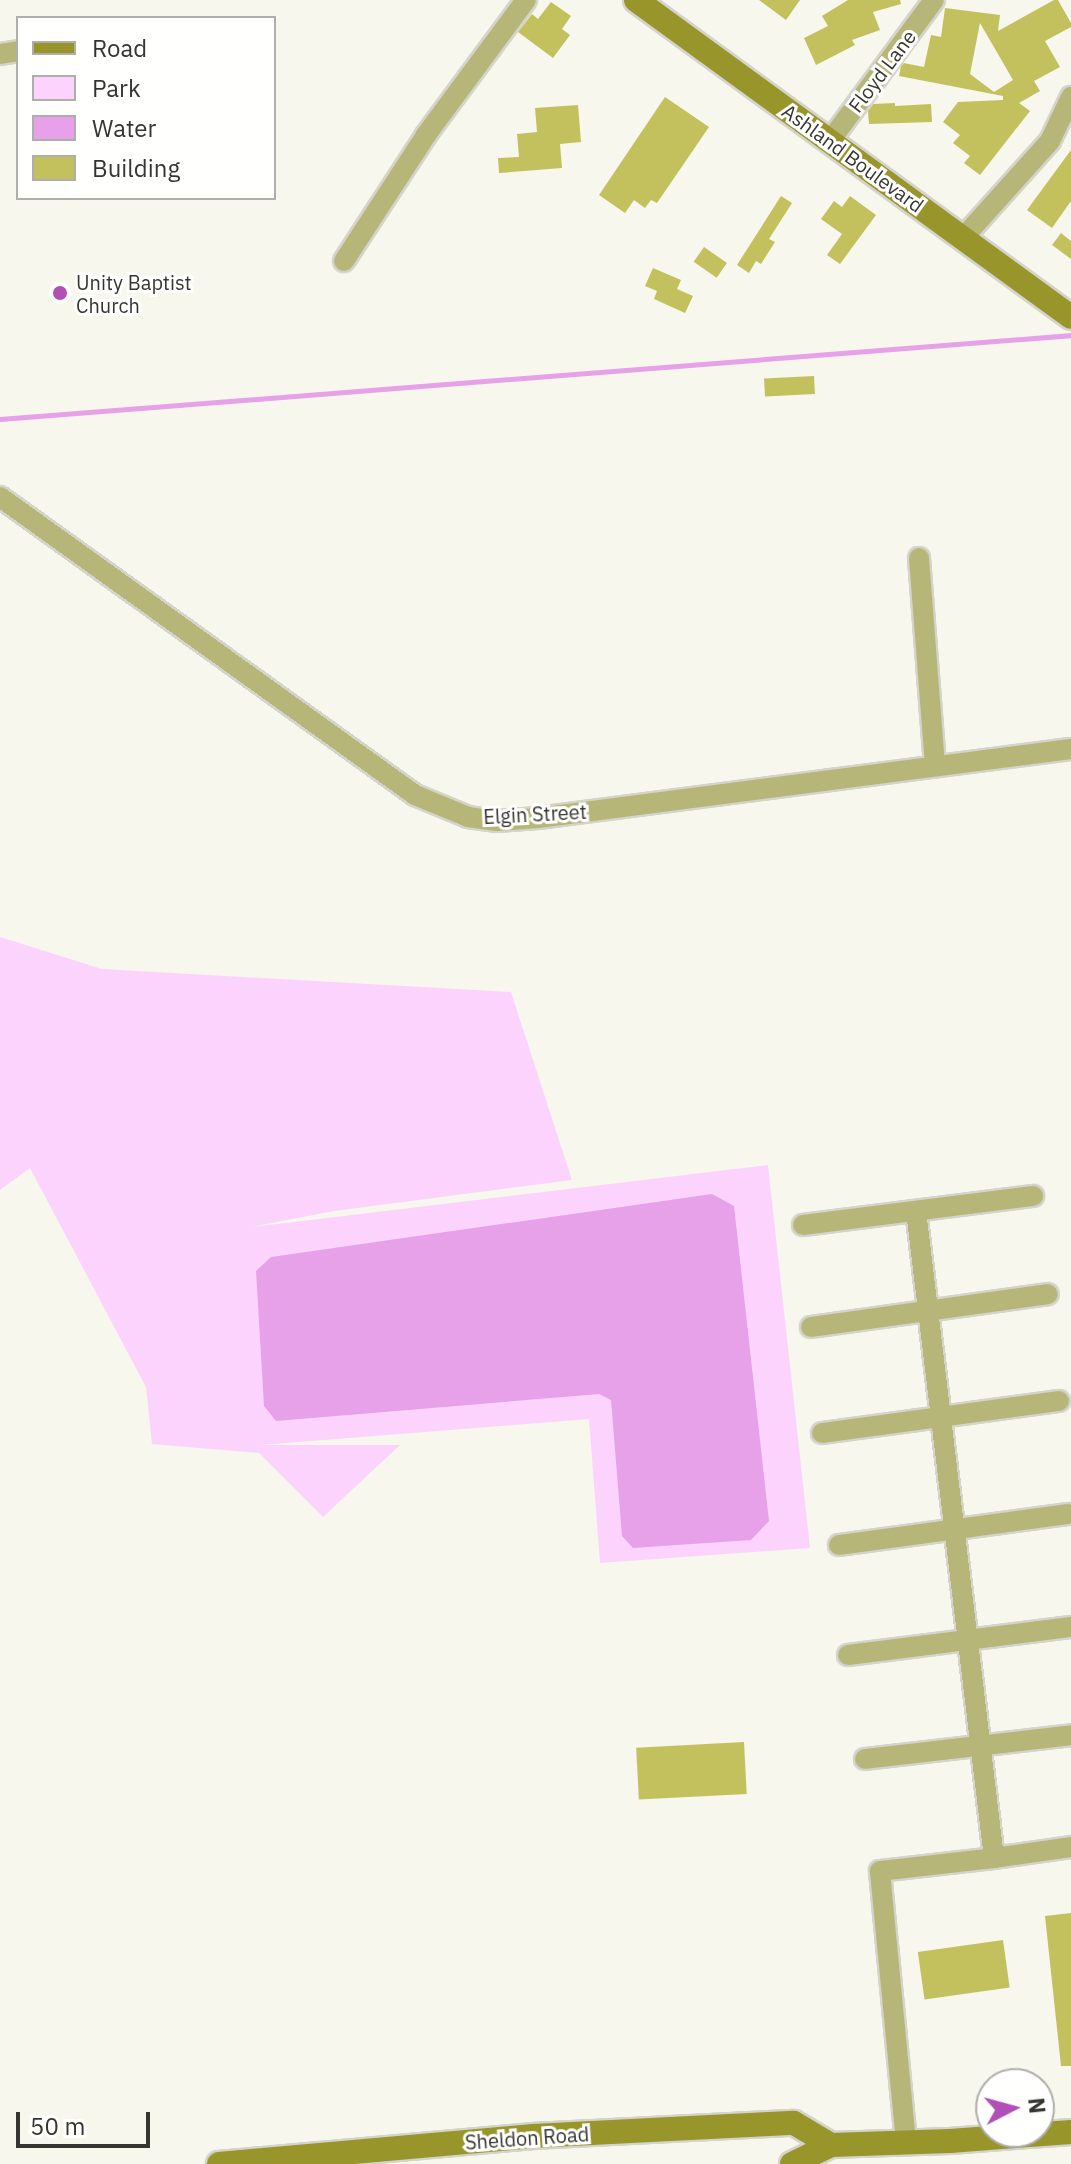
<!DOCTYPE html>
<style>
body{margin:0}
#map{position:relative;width:1071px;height:2164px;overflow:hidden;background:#f7f7ed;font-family:"IBM Plex Sans",sans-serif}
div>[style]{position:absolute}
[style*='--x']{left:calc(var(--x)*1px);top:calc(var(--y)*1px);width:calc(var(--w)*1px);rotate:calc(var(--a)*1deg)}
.green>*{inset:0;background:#fcd3fd}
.water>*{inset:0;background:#e6a1e8}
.stream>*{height:5px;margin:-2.5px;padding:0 2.5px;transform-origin:2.5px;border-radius:2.5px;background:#e6a1e8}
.building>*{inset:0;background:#c3c15d;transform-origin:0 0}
.roads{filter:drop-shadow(2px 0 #d4d4cb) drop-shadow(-2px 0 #d4d4cb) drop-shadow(0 2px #d4d4cb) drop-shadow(0 -2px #d4d4cb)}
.street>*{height:20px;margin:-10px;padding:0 10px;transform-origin:10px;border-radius:10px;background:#b6b678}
.secondary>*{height:24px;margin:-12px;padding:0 12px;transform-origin:12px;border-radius:12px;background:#98952b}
.dots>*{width:22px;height:22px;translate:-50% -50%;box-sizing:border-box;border:4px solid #fffffe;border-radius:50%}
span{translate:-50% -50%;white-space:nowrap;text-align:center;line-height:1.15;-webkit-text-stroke:6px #fffffe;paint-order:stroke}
.street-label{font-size:20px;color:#353531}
.poi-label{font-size:20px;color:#353531}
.left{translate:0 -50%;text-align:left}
.legend{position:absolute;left:16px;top:16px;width:260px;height:184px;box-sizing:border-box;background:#fffffe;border:2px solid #aeaeac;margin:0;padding:10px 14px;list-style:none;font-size:24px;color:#353531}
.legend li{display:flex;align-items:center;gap:16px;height:40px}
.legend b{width:40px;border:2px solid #aeaeac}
.north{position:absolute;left:975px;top:2068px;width:80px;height:80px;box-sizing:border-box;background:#fffffe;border:2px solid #aeaeac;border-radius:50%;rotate:84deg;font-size:22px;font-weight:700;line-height:32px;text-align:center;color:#353531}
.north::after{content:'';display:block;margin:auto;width:28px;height:36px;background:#b24fb6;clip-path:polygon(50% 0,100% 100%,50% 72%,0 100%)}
.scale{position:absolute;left:16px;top:2112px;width:134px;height:36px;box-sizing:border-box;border:4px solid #353531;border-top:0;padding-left:10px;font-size:24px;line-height:28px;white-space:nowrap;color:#353531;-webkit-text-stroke:6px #fffffe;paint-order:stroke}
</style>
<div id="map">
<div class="green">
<i style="clip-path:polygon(0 937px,102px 969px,511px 992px,572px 1180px,334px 1211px,252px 1227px,768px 1165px,810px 1548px,600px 1563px,589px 1419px,261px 1445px,400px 1445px,323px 1517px,259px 1453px,152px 1444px,146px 1387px,30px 1168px,0 1190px)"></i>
</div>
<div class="water">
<i style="clip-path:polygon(712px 1194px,734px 1206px,769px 1521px,751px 1540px,633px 1548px,622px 1536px,611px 1400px,599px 1394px,276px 1421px,264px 1406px,256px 1271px,271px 1257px)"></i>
</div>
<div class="stream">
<i style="--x:0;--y:419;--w:1074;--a:-4.48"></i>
</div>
<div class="building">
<i style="clip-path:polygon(759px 0,800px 0,786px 20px)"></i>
<i style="clip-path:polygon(848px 0,900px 0,901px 4px,873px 12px,880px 30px,852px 40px,855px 45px,816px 65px,804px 38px,828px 26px,822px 16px)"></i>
<i style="clip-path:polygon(evenodd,1054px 0,1058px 0,1071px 23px,1071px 27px,1045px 41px,1060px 67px,1034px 81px,1040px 91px,1019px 103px,1030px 111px,980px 175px,964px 163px,970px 156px,953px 143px,960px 135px,943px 122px,958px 102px,1003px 100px,1003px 96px,899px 76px,901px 66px,904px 63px,924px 67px,931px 35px,941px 37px,945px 8px,1000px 15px,998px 31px,1054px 0,980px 23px,1013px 80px,994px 92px,970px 74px,980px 23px)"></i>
<i style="clip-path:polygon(551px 2px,571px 16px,562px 29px,570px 35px,553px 58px,518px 32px,532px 14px,538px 19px)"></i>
<i style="clip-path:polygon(665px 97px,709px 127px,657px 203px,651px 200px,645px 208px,634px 200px,625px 213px,599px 195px)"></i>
<i style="clip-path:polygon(895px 103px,895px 106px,931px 104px,932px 122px,869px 124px,868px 111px,873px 104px)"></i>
<i style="clip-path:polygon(578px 105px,581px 142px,560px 144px,562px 168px,499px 173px,498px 158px,519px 157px,517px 134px,537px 132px,535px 108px)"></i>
<i style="clip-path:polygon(1071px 150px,1071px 201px,1052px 228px,1027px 210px)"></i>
<i style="clip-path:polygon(781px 196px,792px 203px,769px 239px,775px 242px,761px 264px,756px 261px,749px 273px,737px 265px)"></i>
<i style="clip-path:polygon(850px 196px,876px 215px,840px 264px,827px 255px,842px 234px,821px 219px,834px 201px,842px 207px)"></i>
<i style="clip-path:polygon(1061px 233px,1071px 241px,1071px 259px,1052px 245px)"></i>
<i style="left:704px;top:247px;width:28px;height:18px;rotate:35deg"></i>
<i style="clip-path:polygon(653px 268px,681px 280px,677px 289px,693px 296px,685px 313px,654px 299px,657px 291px,645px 286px)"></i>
<i style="left:814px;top:376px;width:18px;height:50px;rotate:87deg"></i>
<i style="left:744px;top:1742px;width:52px;height:108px;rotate:87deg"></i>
<i style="clip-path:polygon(1071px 1913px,1071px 2066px,1061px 2066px,1045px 1916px)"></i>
<i style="left:1003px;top:1940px;width:48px;height:86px;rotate:82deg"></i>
</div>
<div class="roads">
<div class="street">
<i style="--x:0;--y:54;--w:18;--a:-9"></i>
<i style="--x:830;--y:141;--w:175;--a:-53.6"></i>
<i style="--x:963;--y:238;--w:130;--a:-48.1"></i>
<i style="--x:1050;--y:141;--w:49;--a:-64.5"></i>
<i style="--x:344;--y:261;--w:150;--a:-56.9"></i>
<i style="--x:426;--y:135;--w:168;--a:-53.5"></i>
<i style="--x:0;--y:497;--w:511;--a:35.68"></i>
<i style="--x:415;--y:795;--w:57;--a:22.5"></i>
<i style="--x:468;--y:817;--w:29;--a:8"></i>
<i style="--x:497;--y:821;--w:41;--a:-4.2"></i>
<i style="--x:538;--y:818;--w:537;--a:-7.38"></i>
<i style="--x:919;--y:558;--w:208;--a:85.6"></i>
<i style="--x:803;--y:1225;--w:232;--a:-7.2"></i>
<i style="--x:811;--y:1327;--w:239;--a:-7.9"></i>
<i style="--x:822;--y:1433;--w:239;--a:-7.7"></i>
<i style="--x:839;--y:1545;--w:231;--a:-7.7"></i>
<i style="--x:848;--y:1655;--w:225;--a:-7.2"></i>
<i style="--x:865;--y:1759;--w:207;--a:-6.6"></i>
<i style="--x:994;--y:1858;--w:78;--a:-8.1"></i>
<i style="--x:906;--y:2142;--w:272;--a:-95.5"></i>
<i style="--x:880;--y:1871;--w:115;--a:-6.5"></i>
<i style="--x:994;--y:1858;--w:652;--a:-96.87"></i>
</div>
<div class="secondary">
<i style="--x:636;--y:0;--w:538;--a:36.08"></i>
<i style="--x:219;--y:2164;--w:315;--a:-5.1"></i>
<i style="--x:533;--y:2136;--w:261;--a:-2.9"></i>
<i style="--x:794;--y:2123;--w:43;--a:30.7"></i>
<i style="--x:792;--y:2164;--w:43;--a:-26"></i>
<i style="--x:831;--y:2145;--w:119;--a:-1.9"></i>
<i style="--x:950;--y:2141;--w:121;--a:-4.3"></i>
</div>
</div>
<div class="dots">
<i style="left:60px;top:293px;background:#b24fb6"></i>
</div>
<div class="street-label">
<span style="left:882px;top:71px;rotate:-53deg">Floyd Lane</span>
<span style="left:853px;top:158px;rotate:36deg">Ashland Boulevard</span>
<span style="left:535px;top:814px;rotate:-3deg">Elgin Street</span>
<span style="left:527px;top:2138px;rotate:-4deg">Sheldon Road</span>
</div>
<div class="poi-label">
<span class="left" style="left:76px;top:294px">Unity Baptist<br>Church</span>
</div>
<ul class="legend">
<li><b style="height:10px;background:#98952b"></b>Road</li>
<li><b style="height:22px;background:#fcd3fd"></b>Park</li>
<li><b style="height:22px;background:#e6a1e8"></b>Water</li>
<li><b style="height:22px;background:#c3c15d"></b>Building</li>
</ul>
<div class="north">N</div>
<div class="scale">50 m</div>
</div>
